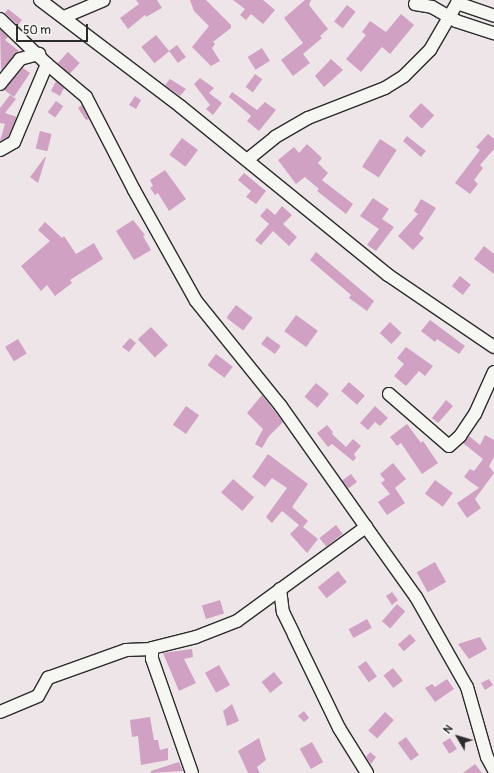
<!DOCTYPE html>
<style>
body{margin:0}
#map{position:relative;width:494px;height:773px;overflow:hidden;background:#eee5e8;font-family:Pangolin,sans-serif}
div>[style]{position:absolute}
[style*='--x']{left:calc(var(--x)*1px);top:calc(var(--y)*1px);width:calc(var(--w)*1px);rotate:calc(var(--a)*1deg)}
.building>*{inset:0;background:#d0a1c2;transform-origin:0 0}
.roads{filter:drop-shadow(1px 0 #2b2b2b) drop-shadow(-1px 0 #2b2b2b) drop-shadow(0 1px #2b2b2b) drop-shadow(0 -1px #2b2b2b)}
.minor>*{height:12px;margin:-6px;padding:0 6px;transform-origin:6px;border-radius:6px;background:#f6f6f2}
span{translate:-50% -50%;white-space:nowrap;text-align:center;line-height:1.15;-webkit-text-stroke:3px #f6f6f2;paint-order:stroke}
.north{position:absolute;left:438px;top:717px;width:40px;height:40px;-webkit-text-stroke:3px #f6f6f2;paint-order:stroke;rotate:308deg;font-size:11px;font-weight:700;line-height:16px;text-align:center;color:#2b2b2b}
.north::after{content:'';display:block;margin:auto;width:14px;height:18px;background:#2b2b2b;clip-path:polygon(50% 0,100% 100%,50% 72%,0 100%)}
.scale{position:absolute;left:16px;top:24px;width:72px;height:18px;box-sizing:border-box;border:2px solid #2b2b2b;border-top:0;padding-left:5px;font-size:12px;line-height:14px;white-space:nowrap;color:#2b2b2b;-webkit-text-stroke:3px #f6f6f2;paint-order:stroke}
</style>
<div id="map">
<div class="building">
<i style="clip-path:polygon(136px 0,157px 0,162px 8px,146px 17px,145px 15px,128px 29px,120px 18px,139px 4px)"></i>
<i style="clip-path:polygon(190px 0,206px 0,231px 25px,231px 28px,213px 42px,215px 44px,212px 48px,220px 61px,211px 66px,192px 47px,209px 26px,194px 11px)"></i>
<i style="clip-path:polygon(233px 0,263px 0,275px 10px,263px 24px,251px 14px,246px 20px,240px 15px,245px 9px)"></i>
<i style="clip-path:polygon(305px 0,311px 0,309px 5px,328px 29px,320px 36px,322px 38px,303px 54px,310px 63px,293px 76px,281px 60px,303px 43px,284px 18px)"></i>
<i style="left:347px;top:5px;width:11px;height:21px;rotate:38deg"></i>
<i style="clip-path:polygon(8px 9px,22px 20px,18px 25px,5px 13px)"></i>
<i style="clip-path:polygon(401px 14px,414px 25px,390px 54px,382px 47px,361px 72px,346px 59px,366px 35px,362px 32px,370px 21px,386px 32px)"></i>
<i style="clip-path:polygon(0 29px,8px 37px,5px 40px,19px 51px,1px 70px)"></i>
<i style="left:156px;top:35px;width:21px;height:19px;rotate:51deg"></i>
<i style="left:177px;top:45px;width:15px;height:10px;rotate:53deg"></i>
<i style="left:262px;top:48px;width:15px;height:17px;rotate:58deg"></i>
<i style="left:68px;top:52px;width:16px;height:15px;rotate:43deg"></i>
<i style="clip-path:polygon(331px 59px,343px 70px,324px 87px,315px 76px)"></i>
<i style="clip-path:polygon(23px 68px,30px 73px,14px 97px,4px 90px)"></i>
<i style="left:255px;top:74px;width:9px;height:16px;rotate:36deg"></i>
<i style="clip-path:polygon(200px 78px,214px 88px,209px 93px,222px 103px,213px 115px,206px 109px,210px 105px,194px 84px)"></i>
<i style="clip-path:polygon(170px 79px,186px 89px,180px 96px,165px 85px)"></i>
<i style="clip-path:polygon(56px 81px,64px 88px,60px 96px,51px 91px)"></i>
<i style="clip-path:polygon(232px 92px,257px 110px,265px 102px,276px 110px,259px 131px,247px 121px,251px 116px,229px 97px)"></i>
<i style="clip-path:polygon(10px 95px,16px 99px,5px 113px,17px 117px,8px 137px,0 141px,5px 124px,0 123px,0 108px)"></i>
<i style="clip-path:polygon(135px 96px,141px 100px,136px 109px,129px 105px)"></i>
<i style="left:56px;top:101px;width:9px;height:14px;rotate:36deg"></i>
<i style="left:421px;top:103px;width:18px;height:18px;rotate:43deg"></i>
<i style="clip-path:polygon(82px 105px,89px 119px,86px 120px,78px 108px)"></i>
<i style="left:40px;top:131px;width:12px;height:18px;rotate:14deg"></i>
<i style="clip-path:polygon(488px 134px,494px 139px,494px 149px,480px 165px,483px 168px,474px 180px,478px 184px,470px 194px,455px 183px,480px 150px,476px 147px)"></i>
<i style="clip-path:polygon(407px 136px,426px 151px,421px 157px,403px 141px)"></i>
<i style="left:182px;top:138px;width:20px;height:21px;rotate:37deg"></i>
<i style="left:380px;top:139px;width:20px;height:33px;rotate:33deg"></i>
<i style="clip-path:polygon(307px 144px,322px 158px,318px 163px,328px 173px,322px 180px,353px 204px,346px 214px,317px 191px,319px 189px,305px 177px,296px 184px,278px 160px,294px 147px,299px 153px)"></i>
<i style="clip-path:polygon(45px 157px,46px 157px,38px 183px,30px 177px)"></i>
<i style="clip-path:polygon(165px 170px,186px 199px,169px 211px,158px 193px,155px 195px,150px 188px,153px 186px,150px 180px)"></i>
<i style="clip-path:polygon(244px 173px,266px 191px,256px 204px,246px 197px,251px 191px,238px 180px)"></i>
<i style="clip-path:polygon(373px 198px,389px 209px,382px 219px,394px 227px,376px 251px,367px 245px,379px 229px,360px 216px)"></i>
<i style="clip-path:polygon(421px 199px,436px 208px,419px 234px,424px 238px,413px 250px,398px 236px,418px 214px,414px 211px)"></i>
<i style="clip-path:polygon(282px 206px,292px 215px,283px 224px,297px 237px,289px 246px,273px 231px,261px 245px,255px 240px,269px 224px,260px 216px,267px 208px,275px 215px)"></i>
<i style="clip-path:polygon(133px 220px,145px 235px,143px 236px,151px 250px,134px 260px,116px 231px)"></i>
<i style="clip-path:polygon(45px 222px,62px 238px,64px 236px,76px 254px,94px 243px,103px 259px,70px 280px,72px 283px,55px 296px,47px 285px,41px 291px,21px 266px,50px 241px,38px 230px)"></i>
<i style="clip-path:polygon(484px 246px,494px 254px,494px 274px,474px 259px)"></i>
<i style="clip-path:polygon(316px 252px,374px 301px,367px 311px,349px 298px,351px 295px,310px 260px)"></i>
<i style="left:460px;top:276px;width:14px;height:13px;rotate:39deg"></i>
<i style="left:236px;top:305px;width:21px;height:16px;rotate:37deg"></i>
<i style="left:296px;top:315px;width:27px;height:20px;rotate:36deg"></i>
<i style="clip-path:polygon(430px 320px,465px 346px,459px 354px,437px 339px,435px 342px,421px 331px)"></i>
<i style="left:390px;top:322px;width:16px;height:15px;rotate:43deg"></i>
<i style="left:151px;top:327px;width:25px;height:18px;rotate:47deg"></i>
<i style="left:267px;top:336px;width:17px;height:10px;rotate:36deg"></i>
<i style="clip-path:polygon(130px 338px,136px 343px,129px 352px,122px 347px)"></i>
<i style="left:18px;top:339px;width:17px;height:15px;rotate:59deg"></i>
<i style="clip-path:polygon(406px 347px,433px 366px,425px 376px,419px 371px,406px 386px,394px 376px,404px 364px,397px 358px)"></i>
<i style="left:216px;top:354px;width:21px;height:14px;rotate:37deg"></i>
<i style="left:349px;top:382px;width:21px;height:12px;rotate:41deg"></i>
<i style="left:316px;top:383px;width:17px;height:18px;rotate:40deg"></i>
<i style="clip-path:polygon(262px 395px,283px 422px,269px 436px,262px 448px,255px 444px,263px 429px,247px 413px)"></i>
<i style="clip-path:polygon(446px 400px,453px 406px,438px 423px,432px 418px)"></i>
<i style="left:186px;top:406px;width:16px;height:23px;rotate:35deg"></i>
<i style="clip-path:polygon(375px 406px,388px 418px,380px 426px,375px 422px,368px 430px,360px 423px)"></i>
<i style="clip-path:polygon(407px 424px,421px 443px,423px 441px,438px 463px,422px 474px,401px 443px,397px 446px,390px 437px)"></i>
<i style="clip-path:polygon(327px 425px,333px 432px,332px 434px,346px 447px,353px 439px,361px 446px,354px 454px,356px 458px,353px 461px,332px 444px,328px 447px,317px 433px)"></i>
<i style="clip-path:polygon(485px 435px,494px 440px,494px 457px,489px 466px,494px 473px,475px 499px,481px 508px,467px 518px,457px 503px,479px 488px,464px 477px,470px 469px,474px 471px,483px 459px,463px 443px,469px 436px,480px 445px)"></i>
<i style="clip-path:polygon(268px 454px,308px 484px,292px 507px,308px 521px,303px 527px,318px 539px,307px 553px,290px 534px,299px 525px,282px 511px,272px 523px,266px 517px,287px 488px,272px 478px,265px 487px,252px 477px)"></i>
<i style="clip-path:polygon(393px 463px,406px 479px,395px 488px,405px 503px,387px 515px,378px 502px,390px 494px,381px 483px,385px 480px,380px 474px)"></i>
<i style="left:351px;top:474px;width:10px;height:11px;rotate:53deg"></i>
<i style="left:233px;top:479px;width:28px;height:18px;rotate:41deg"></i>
<i style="left:435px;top:480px;width:22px;height:17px;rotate:36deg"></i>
<i style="left:336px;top:525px;width:11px;height:21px;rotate:52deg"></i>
<i style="left:435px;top:562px;width:23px;height:21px;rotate:61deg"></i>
<i style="left:338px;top:571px;width:14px;height:26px;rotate:51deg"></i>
<i style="clip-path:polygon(392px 592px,398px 600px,392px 605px,386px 596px)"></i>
<i style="left:220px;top:600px;width:14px;height:19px;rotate:73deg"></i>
<i style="left:397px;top:604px;width:11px;height:23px;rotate:41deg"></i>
<i style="left:367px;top:619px;width:10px;height:21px;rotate:61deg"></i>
<i style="left:410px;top:634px;width:9px;height:16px;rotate:49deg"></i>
<i style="clip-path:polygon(480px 637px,487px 649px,469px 659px,458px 644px)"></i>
<i style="clip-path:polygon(192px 649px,193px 657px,184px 659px,196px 683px,179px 691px,163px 653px)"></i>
<i style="left:366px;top:661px;width:19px;height:10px;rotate:55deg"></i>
<i style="left:219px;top:665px;width:23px;height:16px;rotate:61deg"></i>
<i style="left:393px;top:668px;width:16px;height:12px;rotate:52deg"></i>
<i style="left:274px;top:672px;width:14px;height:16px;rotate:51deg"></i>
<i style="clip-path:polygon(447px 679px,454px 689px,435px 702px,425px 688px,432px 684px,435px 687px)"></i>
<i style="clip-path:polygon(489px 679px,493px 685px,485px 690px,481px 683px)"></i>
<i style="clip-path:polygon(232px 704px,239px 721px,227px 726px,223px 711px)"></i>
<i style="clip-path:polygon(304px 711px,309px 718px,304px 722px,298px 716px)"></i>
<i style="left:385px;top:712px;width:12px;height:25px;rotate:42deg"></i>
<i style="clip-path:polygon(150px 717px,154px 740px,158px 740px,160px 750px,168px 748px,168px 760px,141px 765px,138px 736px,132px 737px,130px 720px)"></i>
<i style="left:406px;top:737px;width:22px;height:10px;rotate:54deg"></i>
<i style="clip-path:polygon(259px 738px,266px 760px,257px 767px,260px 773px,248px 773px,238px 751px)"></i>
<i style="left:450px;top:738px;width:13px;height:9px;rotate:58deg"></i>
<i style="left:312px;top:742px;width:23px;height:14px;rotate:61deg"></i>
<i style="clip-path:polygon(370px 752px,376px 757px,371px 764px,366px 757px)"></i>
<i style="clip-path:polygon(179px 762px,183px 771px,151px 773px,151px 771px)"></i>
<i style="clip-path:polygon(475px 764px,482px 773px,463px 773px)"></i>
</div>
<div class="roads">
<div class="minor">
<i style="--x:40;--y:0;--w:176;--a:37.1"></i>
<i style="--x:180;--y:106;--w:268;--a:39.1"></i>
<i style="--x:388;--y:275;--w:128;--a:34.2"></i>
<i style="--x:457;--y:3;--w:39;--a:19"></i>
<i style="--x:415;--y:4;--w:17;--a:10"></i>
<i style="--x:432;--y:7;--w:28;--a:30"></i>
<i style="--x:456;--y:21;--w:40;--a:18"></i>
<i style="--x:64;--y:17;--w:43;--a:-23"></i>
<i style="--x:0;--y:19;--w:65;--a:43.8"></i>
<i style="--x:47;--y:64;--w:85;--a:112.9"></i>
<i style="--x:14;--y:142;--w:16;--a:150"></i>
<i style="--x:47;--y:64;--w:51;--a:40.2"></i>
<i style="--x:86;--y:97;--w:105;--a:62.7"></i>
<i style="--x:134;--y:190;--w:127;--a:60.8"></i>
<i style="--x:196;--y:301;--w:134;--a:51.1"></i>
<i style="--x:280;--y:405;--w:149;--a:54.8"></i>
<i style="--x:0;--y:84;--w:32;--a:-51"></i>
<i style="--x:20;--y:59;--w:20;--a:-15"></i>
<i style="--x:247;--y:160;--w:36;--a:-39"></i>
<i style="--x:275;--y:137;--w:38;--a:-30"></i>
<i style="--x:308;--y:118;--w:83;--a:-21.3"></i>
<i style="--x:385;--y:88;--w:22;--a:-32"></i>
<i style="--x:404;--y:76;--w:37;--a:-45"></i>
<i style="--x:430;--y:50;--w:58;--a:-59.9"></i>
<i style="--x:389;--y:394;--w:79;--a:40.9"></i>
<i style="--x:449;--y:446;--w:15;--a:-42"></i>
<i style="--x:460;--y:436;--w:27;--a:-56"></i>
<i style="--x:475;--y:414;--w:46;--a:-65.7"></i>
<i style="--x:280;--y:589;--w:23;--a:83"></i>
<i style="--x:283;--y:612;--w:25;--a:64"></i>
<i style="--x:294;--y:635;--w:103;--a:64.2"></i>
<i style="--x:339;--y:728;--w:53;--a:58.1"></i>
<i style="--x:0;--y:712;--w:41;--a:-22.8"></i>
<i style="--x:38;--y:696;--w:21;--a:-61"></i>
<i style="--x:48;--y:678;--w:83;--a:-19.7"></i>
<i style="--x:126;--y:650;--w:26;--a:-2"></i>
<i style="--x:192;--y:773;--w:121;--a:-109.3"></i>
<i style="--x:152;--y:659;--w:11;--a:-90"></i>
<i style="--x:152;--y:648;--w:45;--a:-14"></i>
<i style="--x:196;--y:637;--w:44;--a:-21.3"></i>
<i style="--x:237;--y:621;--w:160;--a:-36.1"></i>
<i style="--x:366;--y:527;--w:86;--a:54.5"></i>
<i style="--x:416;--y:597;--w:103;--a:60.5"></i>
<i style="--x:467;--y:687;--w:73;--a:74.1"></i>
<i style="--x:487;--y:757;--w:15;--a:62"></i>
</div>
</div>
<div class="north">N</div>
<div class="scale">50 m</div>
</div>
